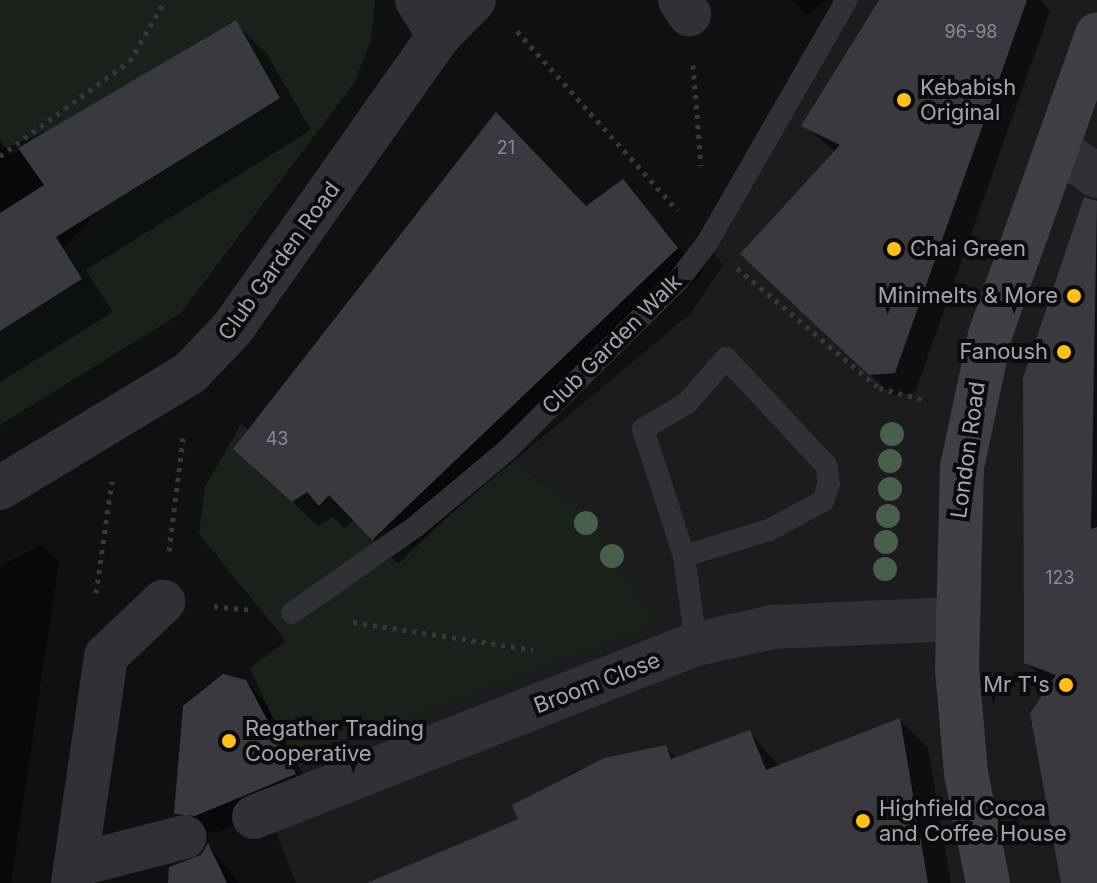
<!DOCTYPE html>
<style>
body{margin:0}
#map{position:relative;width:1097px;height:883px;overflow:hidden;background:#100f11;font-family:Inter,sans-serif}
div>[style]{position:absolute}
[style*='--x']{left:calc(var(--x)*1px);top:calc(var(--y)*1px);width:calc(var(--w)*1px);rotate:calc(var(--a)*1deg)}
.built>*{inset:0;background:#1c1b1e}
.green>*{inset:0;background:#1a211b}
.shadow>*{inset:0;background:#0007}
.building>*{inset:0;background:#3a393f}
.path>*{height:5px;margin-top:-2.5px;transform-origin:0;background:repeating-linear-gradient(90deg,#36383d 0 4px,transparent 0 10px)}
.lane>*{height:22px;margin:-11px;padding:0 11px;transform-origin:11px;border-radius:11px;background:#303136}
.street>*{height:44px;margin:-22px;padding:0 22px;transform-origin:22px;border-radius:22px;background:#303136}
.secondary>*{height:44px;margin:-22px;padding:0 22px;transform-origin:22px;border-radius:22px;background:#3e4046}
.trees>*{width:24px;height:24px;margin:-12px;border-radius:50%;background:#485f4b}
.dots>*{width:22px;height:22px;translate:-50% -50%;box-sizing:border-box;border:4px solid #0b0b0c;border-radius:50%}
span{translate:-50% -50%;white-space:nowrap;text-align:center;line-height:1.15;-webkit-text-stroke:8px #0b0b0c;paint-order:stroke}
.number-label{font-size:18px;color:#868996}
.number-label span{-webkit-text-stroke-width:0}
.poi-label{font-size:22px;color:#a0a4b3}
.left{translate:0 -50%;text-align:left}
.right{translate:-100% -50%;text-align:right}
.street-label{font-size:22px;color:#a0a4b3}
</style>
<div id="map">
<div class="built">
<i style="clip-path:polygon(847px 0,1097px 0,1097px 883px,296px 883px,273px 825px,293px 762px,654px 625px,585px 513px,514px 461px,690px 314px,723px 265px,707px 243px)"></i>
</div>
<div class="green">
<i style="clip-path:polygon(0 0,375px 0,371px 40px,355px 82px,181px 313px,0 425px,0 331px,82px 280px,63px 248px,98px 211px,280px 97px,235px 20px,51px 129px,0 150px)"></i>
<i style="clip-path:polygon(241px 424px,412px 546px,514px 461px,585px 513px,655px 625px,293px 762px,250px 668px,286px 641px,199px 534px,205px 487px)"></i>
</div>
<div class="shadow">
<i style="clip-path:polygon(792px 0,826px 0,807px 16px)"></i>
<i style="clip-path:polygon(880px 0,1040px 0,1050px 11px,915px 393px,892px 395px,763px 274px,836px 152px,803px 125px)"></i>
<i style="clip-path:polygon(235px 23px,267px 54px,311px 130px,86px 270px,113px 312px,0 382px,0 140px,10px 155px)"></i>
<i style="clip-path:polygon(622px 181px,702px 275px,398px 564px,354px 519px,345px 529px,333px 517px,318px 526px,236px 449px)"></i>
<i style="clip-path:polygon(1097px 216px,1097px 883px,1067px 883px,1051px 686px,1026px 662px)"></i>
<i style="clip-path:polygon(41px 544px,59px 562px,11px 883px,0 883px,0 567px)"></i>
<i style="clip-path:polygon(245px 681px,264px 701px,313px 793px,215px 833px,195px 832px,176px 813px)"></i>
<i style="clip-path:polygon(900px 720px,928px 748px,951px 883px,430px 883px,521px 821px,515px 806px,575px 771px,637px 751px,665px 747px,677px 759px,749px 732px,780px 767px)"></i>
<i style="clip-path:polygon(209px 846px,239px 883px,170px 883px,202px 857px)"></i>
</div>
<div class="building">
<i style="clip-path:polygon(879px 0,1027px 0,895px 373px,869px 375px,740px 254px,840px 145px,801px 126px)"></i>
<i style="clip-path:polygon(236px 20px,280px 98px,56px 237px,82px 279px,0 331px,0 213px,44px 185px,18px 148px)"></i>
<i style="clip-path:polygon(496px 112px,586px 206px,623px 179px,678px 248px,372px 540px,329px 495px,319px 506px,307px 492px,292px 502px,233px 449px)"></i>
<i style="clip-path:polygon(1084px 197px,1097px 201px,1091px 529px,1097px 527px,1097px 883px,1061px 883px,1030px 713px,1056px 675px,1024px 663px,1023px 378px)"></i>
<i style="clip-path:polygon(223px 674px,246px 680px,296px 774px,195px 816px,174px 814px,183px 706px)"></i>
<i style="clip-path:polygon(900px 718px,928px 883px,367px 883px,518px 819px,512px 805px,604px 758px,666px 745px,671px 759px,750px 730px,766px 770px)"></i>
<i style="clip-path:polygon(208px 843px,227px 883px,168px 883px,169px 867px,201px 855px)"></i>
</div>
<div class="path">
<i style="--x:517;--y:31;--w:241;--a:48.2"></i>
<i style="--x:693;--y:65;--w:101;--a:85.5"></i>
<i style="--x:0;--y:156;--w:161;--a:-36.2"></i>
<i style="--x:130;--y:61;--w:70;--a:-60.2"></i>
<i style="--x:737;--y:268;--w:186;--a:40.2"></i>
<i style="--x:879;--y:388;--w:48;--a:14.6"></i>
<i style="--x:169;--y:551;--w:114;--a:-82.9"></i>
<i style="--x:96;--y:593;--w:113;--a:-81.9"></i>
<i style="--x:214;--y:606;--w:38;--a:6"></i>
<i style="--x:353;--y:622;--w:182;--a:8.8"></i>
</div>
<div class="lane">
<i style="--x:684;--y:556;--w:89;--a:-17"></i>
<i style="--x:769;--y:530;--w:61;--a:-28.2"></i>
<i style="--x:823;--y:501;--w:19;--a:-72"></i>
<i style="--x:829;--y:483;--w:18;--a:-99"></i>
<i style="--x:826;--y:465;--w:146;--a:-133.1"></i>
<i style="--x:726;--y:358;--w:60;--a:130.9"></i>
<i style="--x:687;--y:403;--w:51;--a:149.4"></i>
<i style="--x:643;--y:429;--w:133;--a:72.1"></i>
<i style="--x:684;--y:556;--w:89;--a:82.2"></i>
<i style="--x:292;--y:613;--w:150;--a:-35"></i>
<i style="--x:415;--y:527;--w:119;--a:-39.9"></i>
<i style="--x:506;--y:451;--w:240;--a:-44.7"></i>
<i style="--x:677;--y:282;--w:49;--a:-52.4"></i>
<i style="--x:707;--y:243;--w:280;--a:-60.1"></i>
</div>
<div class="street">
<i style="--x:417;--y:0;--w:42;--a:58.6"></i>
<i style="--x:680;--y:0;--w:17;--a:57"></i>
<i style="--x:1057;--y:148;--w:49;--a:35"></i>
<i style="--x:0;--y:488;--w:222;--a:-31.2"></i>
<i style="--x:190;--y:373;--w:61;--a:-46.3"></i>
<i style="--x:232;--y:329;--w:359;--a:-54.8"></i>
<i style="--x:439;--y:36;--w:50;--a:-45.8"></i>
<i style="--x:254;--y:817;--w:475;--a:-21.4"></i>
<i style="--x:696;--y:644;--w:79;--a:-12.4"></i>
<i style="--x:773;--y:627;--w:182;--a:-2.5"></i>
<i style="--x:76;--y:865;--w:112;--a:-14.5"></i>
<i style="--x:73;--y:883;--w:229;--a:-81.7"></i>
<i style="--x:106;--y:656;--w:79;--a:-43.5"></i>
</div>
<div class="secondary">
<i style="--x:988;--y:883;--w:112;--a:-101.3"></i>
<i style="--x:966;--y:773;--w:104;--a:-94.9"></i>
<i style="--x:957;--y:669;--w:202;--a:-88.6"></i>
<i style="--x:962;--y:467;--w:135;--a:-78"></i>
<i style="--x:990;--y:335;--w:319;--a:-70.4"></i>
</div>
<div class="trees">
<i style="left:892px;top:434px"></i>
<i style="left:890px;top:461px"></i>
<i style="left:890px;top:489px"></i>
<i style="left:888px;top:516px"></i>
<i style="left:586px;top:523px"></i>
<i style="left:886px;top:542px"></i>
<i style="left:612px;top:556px"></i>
<i style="left:885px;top:569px"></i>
</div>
<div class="dots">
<i style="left:904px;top:100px;background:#fdc01b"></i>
<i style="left:894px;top:249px;background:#fdc01b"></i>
<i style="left:1074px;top:296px;background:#fdc01b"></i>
<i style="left:1064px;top:352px;background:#fdc01b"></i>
<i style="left:1066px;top:685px;background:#fdc01b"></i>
<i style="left:229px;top:741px;background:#fdc01b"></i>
<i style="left:863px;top:821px;background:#fdc01b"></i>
</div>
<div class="number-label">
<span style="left:971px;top:32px">96-98</span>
<span style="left:506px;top:148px">21</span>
<span style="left:277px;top:439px">43</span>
<span style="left:1060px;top:578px">123</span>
</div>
<div class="poi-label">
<span class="left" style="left:920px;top:100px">Kebabish<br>Original</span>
<span class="left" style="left:910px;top:249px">Chai Green</span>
<span class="right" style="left:1058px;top:296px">Minimelts &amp; More</span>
<span class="right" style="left:1048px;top:352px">Fanoush</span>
<span class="right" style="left:1050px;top:685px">Mr T's</span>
<span class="left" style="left:245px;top:741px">Regather Trading<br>Cooperative</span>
<span class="left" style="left:879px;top:821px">Highfield Cocoa<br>and Coffee House</span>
</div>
<div class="street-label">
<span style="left:279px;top:261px;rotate:-54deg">Club Garden Road</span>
<span style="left:612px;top:344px;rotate:-45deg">Club Garden Walk</span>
<span style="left:968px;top:450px;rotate:-82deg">London Road</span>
<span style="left:597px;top:683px;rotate:-21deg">Broom Close</span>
</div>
</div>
